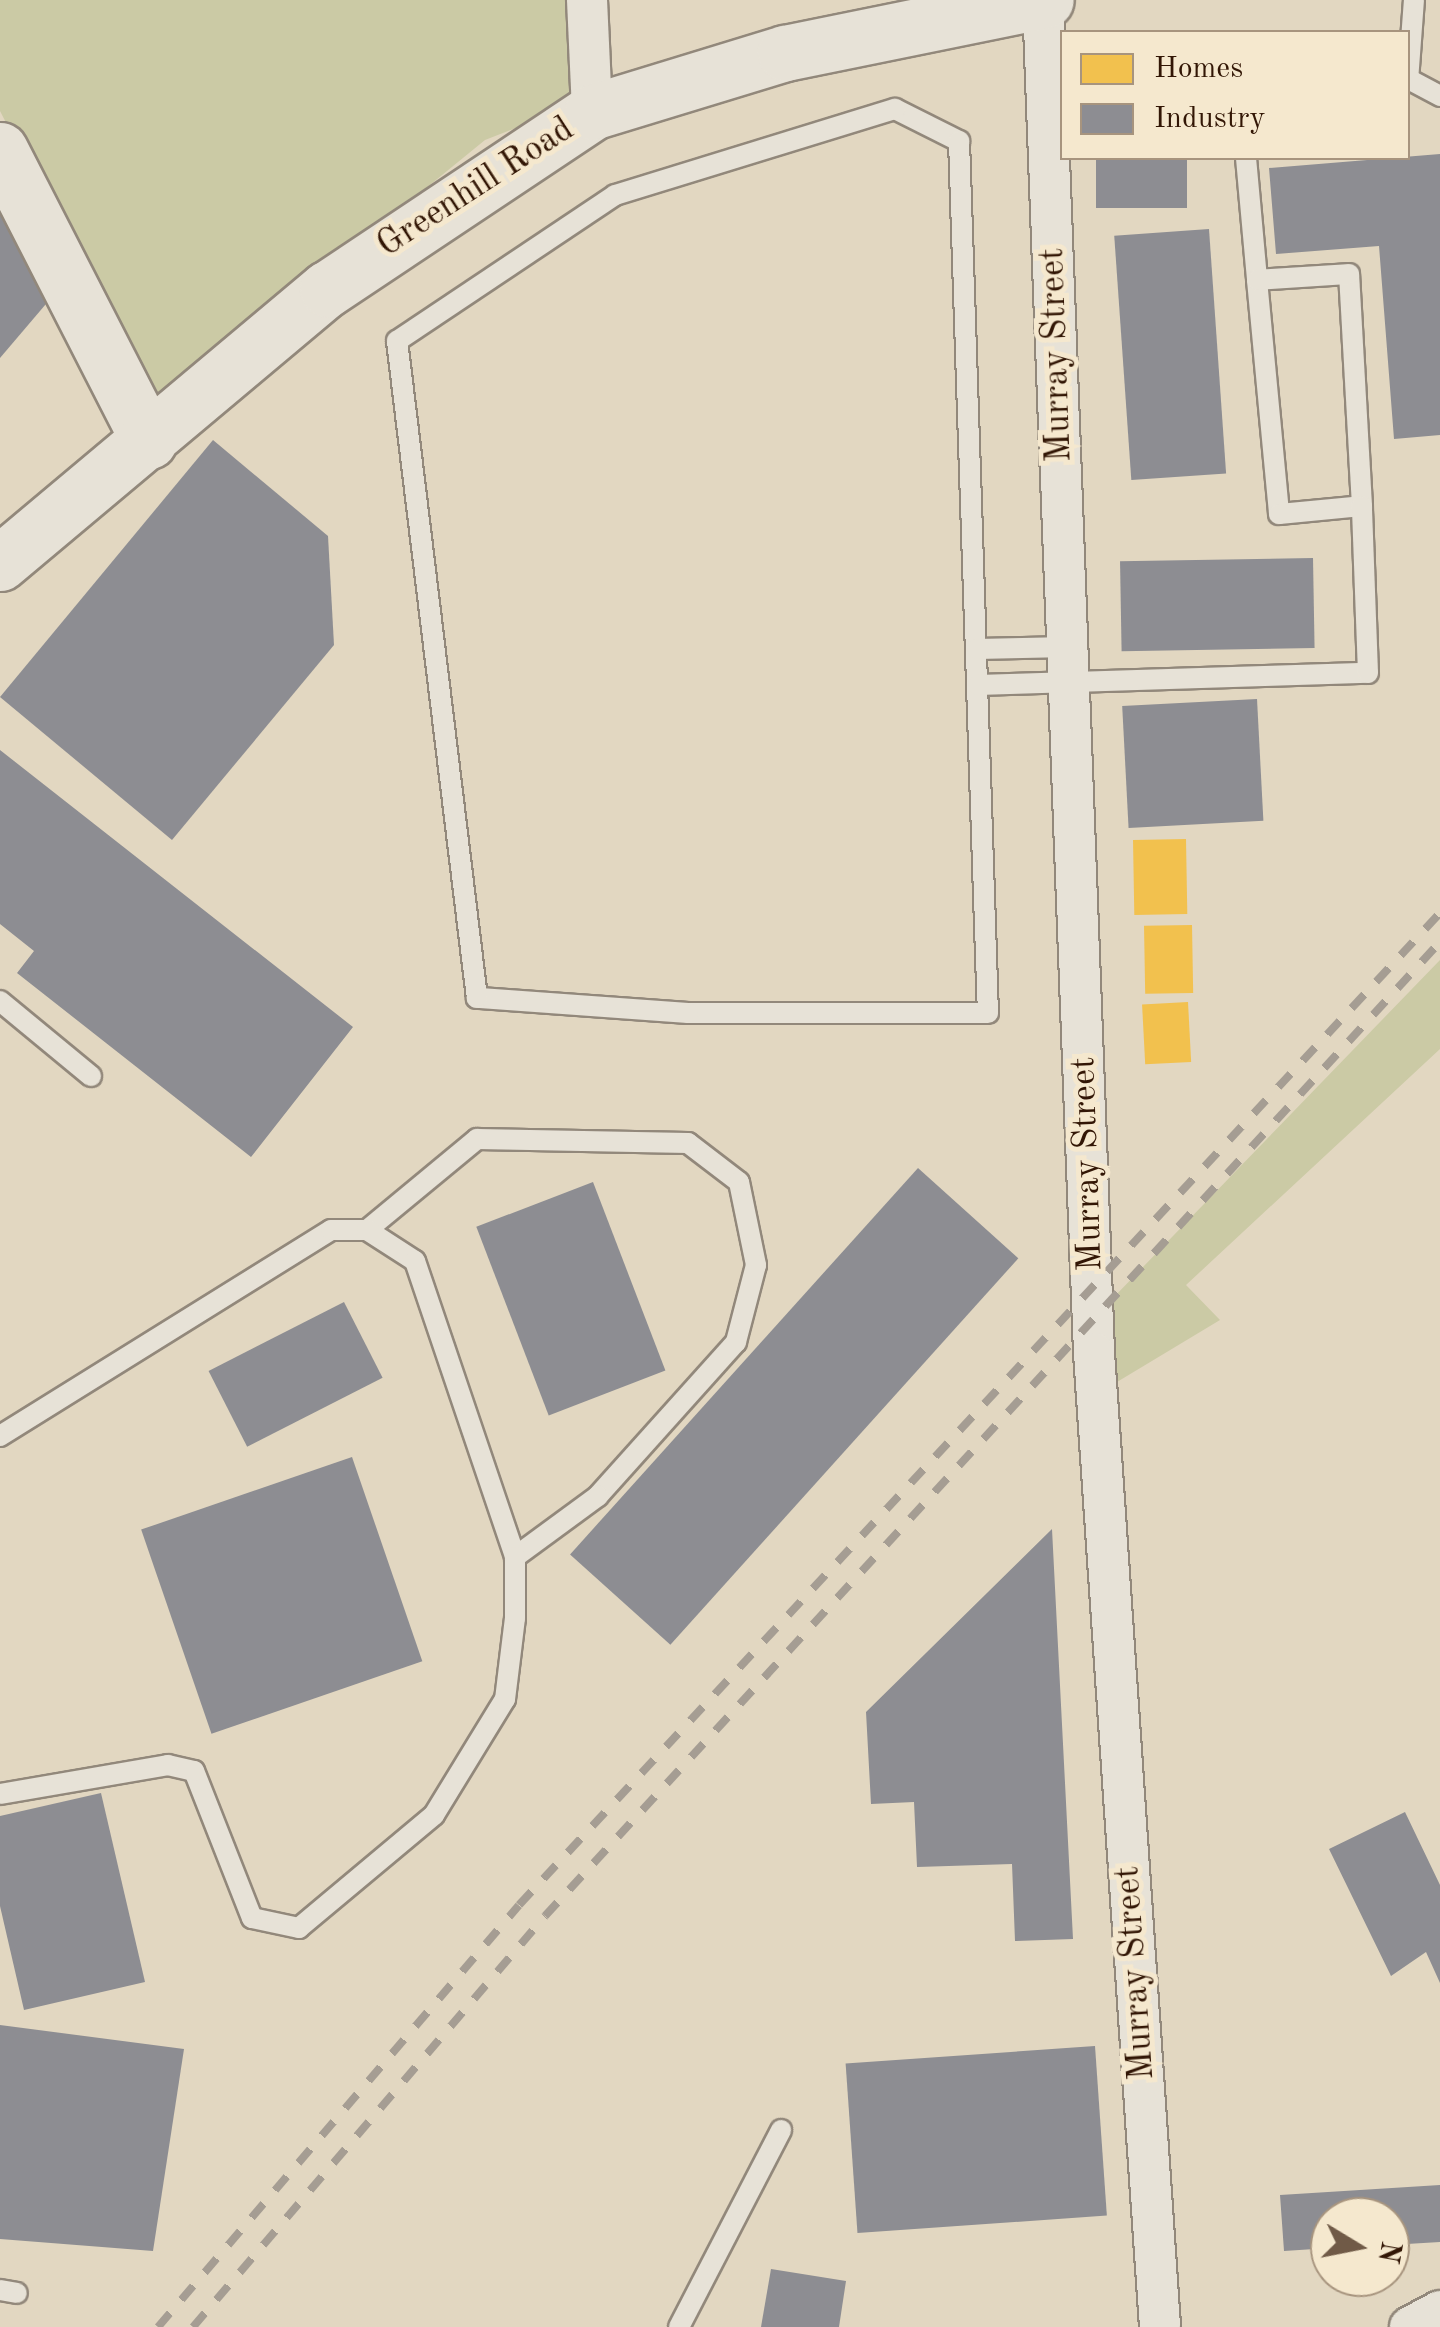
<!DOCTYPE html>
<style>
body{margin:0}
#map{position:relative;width:1440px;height:2327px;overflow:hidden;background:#e2d7c1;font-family:"Old Standard TT",serif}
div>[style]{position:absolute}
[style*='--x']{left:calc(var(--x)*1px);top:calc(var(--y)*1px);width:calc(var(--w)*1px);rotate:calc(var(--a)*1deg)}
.green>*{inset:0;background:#cbcaa5}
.homes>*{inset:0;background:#f2c14e;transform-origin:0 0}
.industry>*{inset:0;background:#8d8d92;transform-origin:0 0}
.roads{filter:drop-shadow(2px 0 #92887b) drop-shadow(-2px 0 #92887b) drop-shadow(0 2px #92887b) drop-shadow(0 -2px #92887b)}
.lane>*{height:20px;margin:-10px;padding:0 10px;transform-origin:10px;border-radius:10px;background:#e7e2d7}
.street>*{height:40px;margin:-20px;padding:0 20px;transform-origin:20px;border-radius:20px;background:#e7e2d7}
.secondary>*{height:55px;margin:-27.5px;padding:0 27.5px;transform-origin:27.5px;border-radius:27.5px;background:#e7e2d7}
.rail>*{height:8px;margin-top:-4px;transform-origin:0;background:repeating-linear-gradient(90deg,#a59d93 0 18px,transparent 0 36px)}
span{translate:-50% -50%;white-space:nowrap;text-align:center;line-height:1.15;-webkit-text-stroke:10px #f5e8ce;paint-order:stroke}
.street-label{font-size:35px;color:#321605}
.legend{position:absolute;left:1060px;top:30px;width:350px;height:130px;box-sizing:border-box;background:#f5e8ce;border:2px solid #a7947e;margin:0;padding:12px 18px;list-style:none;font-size:30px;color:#321605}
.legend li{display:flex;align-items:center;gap:20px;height:50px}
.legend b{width:50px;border:2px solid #a7947e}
.north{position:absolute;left:1310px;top:2197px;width:100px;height:100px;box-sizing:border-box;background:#f5e8ce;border:2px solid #a7947e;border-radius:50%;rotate:100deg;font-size:28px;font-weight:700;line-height:40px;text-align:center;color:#321605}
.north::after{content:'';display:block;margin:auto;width:35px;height:45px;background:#705a47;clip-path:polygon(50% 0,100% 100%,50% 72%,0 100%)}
</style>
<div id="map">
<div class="green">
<i style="clip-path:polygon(0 0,574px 0,578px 104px,485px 140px,154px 410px,0 111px)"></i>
<i style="clip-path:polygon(1440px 960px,1440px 1049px,1186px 1285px,1220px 1320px,1117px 1382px,1113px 1298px)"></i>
</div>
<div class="homes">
<i style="left:1186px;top:839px;width:75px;height:53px;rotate:89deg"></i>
<i style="left:1192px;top:925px;width:68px;height:48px;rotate:89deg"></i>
<i style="left:1188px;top:1002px;width:60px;height:46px;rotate:87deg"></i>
</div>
<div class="industry">
<i style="clip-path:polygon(1440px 154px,1440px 435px,1394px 439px,1379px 246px,1276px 254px,1269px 168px)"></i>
<i style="left:1096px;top:158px;width:91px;height:50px"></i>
<i style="clip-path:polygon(0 180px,57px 291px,0 358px)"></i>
<i style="left:1209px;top:229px;width:245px;height:95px;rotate:86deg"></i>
<i style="clip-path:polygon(213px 440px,328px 536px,334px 645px,172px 840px,0 697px)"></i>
<i style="left:1313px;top:558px;width:90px;height:193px;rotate:89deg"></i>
<i style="left:1257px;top:699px;width:122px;height:135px;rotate:87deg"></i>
<i style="clip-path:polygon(0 750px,353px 1027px,251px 1157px,17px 973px,34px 951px,0 924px)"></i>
<i style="left:918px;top:1168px;width:135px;height:520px;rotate:42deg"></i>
<i style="left:593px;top:1182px;width:202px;height:125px;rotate:69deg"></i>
<i style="left:344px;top:1302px;width:85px;height:152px;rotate:63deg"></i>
<i style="left:352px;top:1457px;width:216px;height:223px;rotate:71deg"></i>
<i style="clip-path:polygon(1052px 1529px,1073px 1939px,1015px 1941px,1012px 1864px,917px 1867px,914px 1802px,871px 1804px,866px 1712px)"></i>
<i style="clip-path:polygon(101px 1793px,145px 1982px,24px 2010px,0 1906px,0 1816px)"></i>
<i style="clip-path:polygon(1405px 1812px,1440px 1885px,1440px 1983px,1426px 1952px,1391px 1976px,1329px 1849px)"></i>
<i style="clip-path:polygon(0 2025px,184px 2049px,153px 2251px,0 2239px)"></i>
<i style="left:1095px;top:2046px;width:170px;height:250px;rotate:86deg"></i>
<i style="clip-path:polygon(1440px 2185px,1440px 2242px,1390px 2245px,1390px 2217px,1330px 2217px,1330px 2248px,1284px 2251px,1280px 2195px)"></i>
<i style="clip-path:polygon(771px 2269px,846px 2281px,839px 2327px,761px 2327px)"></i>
</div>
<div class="roads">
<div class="lane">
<i style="--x:1408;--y:81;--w:81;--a:-85.8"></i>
<i style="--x:1412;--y:81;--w:32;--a:28"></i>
<i style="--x:895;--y:109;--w:72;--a:26.6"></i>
<i style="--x:959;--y:141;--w:872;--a:88.1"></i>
<i style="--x:988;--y:1013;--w:300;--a:180"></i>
<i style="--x:688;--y:1013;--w:212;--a:-175.9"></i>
<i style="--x:477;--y:998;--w:662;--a:-96.94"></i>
<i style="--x:397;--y:341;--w:262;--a:-33.8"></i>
<i style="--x:615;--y:195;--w:293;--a:-17.1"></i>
<i style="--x:1246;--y:158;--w:122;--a:84.8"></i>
<i style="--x:1257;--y:280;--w:235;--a:84.6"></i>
<i style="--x:1279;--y:514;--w:83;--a:-5.5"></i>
<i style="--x:1362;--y:506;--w:232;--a:-93.2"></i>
<i style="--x:1349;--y:274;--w:92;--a:176.3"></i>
<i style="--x:977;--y:649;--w:91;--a:-1.3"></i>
<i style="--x:978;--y:685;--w:390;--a:-1.8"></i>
<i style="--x:1368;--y:673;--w:167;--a:-92.1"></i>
<i style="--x:0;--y:1001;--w:118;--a:39.5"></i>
<i style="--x:367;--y:1230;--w:143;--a:-39.6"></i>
<i style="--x:477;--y:1139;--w:211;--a:1.1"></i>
<i style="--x:688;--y:1143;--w:64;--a:37.4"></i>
<i style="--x:739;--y:1182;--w:85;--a:78.4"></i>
<i style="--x:756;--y:1265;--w:80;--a:104.6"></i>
<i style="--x:736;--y:1342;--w:207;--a:131.9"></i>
<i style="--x:598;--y:1496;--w:103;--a:143.7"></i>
<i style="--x:0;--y:1436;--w:390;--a:-31.9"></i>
<i style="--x:331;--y:1230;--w:36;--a:0"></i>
<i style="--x:367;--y:1230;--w:57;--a:32.9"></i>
<i style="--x:415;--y:1261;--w:312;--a:71.3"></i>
<i style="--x:515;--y:1557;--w:61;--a:90"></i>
<i style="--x:515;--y:1618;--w:82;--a:97"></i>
<i style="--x:505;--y:1699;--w:136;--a:121.5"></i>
<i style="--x:434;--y:1815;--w:176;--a:140.1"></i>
<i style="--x:299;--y:1928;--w:48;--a:-168"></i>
<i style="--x:252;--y:1918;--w:158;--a:-111.5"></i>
<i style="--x:194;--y:1771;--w:27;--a:-167"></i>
<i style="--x:168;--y:1765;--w:170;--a:170.2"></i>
<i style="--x:0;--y:2290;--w:17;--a:10"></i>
<i style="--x:679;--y:2327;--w:222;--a:-62.6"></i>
</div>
<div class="street">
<i style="--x:587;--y:0;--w:112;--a:87.4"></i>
<i style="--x:1043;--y:0;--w:1354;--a:87.84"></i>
<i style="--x:1094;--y:1353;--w:976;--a:86.12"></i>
<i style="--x:1410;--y:2327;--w:34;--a:-28"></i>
</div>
<div class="secondary">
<i style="--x:0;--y:150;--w:327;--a:62.9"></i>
<i style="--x:0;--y:563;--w:427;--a:-40"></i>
<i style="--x:327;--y:289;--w:319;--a:-33.7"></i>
<i style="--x:592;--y:112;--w:202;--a:-17"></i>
<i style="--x:785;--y:53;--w:266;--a:-11.5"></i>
</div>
</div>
<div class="rail">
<i style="--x:158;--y:2327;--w:555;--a:-49.45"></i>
<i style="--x:519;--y:1905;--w:1354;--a:-47.13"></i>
<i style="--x:193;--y:2327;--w:541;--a:-49.42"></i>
<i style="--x:545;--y:1916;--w:1323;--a:-47.42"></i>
</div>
<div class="street-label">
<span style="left:476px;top:188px;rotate:-33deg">Greenhill Road</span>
<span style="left:1057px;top:355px;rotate:-92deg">Murray Street</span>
<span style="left:1088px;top:1164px;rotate:-92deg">Murray Street</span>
<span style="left:1136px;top:1973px;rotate:-94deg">Murray Street</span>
</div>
<ul class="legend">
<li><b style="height:28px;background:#f2c14e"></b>Homes</li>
<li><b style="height:28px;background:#8d8d92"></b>Industry</li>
</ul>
<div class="north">N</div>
</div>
